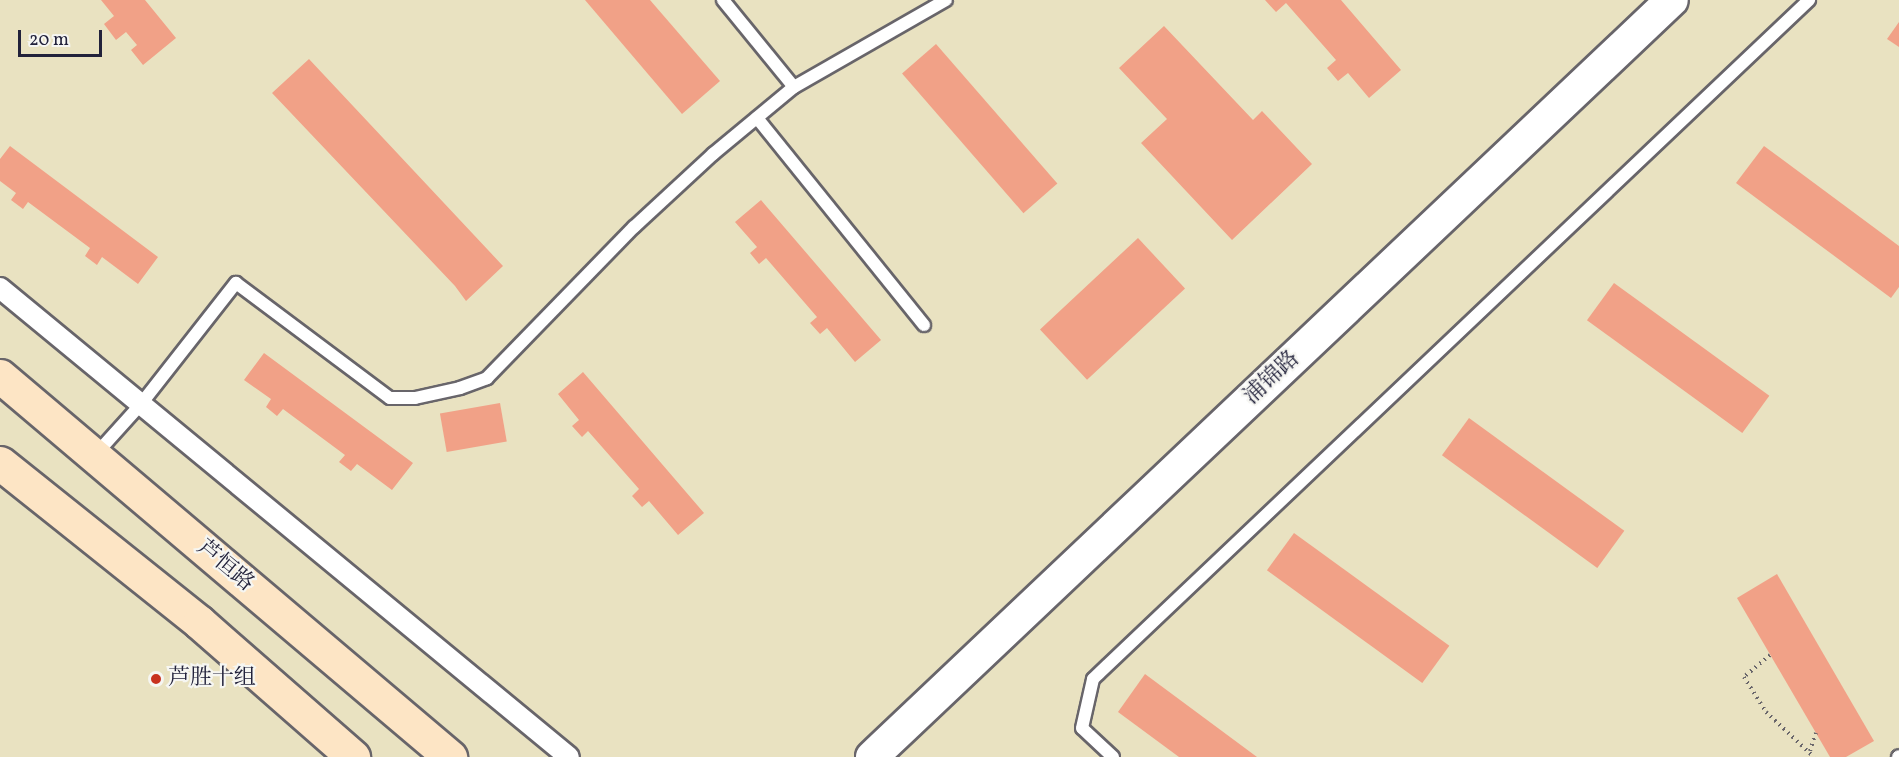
<!DOCTYPE html>
<meta charset="utf-8">
<style>
body{margin:0}
#map{position:relative;width:1899px;height:757px;overflow:hidden;background:#e9e2c1;font-family:Vollkorn,"Noto Serif SC",serif}
div>[style]{position:absolute}
[style*='--x']{left:calc(var(--x)*1px);top:calc(var(--y)*1px);width:calc(var(--w)*1px);rotate:calc(var(--a)*1deg)}
.building>*{inset:0;background:#f1a187;transform-origin:0 0}
.path>*{height:4px;margin-top:-2px;transform-origin:0;background:repeating-linear-gradient(90deg,#68656a 0 1.5px,transparent 0 6px)}
.roads{filter:drop-shadow(2px 0 #68656a) drop-shadow(-2px 0 #68656a) drop-shadow(0 2px #68656a) drop-shadow(0 -2px #68656a)}
.service>*{height:12px;margin:-6px;padding:0 6px;transform-origin:6px;border-radius:6px;background:#fff}
.pedestrian>*{height:20px;margin:-10px;padding:0 10px;transform-origin:10px;border-radius:10px;background:#fff}
.tertiary>*{height:32px;margin:-16px;padding:0 16px;transform-origin:16px;border-radius:16px;background:#fff}
.secondary>*{height:33px;margin:-16.5px;padding:0 16.5px;transform-origin:16.5px;border-radius:16.5px;background:#fde5c5}
.dots>*{width:16px;height:16px;translate:-50% -50%;box-sizing:border-box;border:3px solid #f6f6f2;border-radius:50%}
span{translate:-50% -50%;white-space:nowrap;text-align:center;line-height:1.15;-webkit-text-stroke:4.5px #f6f6f2;paint-order:stroke}
.street-label{font-size:22px;color:#22223b}
.poi-label{font-size:22px;color:#22223b}
.left{translate:0 -50%;text-align:left}
.scale{position:absolute;left:18px;top:30px;width:84px;height:27px;box-sizing:border-box;border:3px solid #22223b;border-top:0;padding-left:8px;font-size:18px;line-height:21px;white-space:nowrap;color:#22223b;-webkit-text-stroke:4px #f6f6f2;paint-order:stroke}
</style>
<div id="map">
<div class="building">
<i style="clip-path:polygon(101px 0,145px 0,176px 38px,143px 65px,131px 50px,137px 45px,126px 32px,116px 40px,104px 24px,114px 16px)"></i>
<i style="clip-path:polygon(585px 0,650px 0,720px 81px,682px 114px)"></i>
<i style="clip-path:polygon(1265px 0,1341px 0,1401px 70px,1369px 98px,1348px 73px,1338px 81px,1327px 68px,1336px 60px,1286px 3px,1276px 12px)"></i>
<i style="clip-path:polygon(1899px 22px,1899px 47px,1887px 39px)"></i>
<i style="clip-path:polygon(1164px 26px,1253px 120px,1262px 111px,1312px 164px,1232px 240px,1141px 143px,1167px 119px,1119px 68px)"></i>
<i style="left:936px;top:44px;width:185px;height:45px;rotate:49deg"></i>
<i style="clip-path:polygon(309px 59px,503px 266px,466px 301px,455px 286px,272px 93px)"></i>
<i style="clip-path:polygon(10px 146px,158px 257px,138px 284px,102px 257px,97px 265px,85px 256px,90px 248px,28px 202px,23px 209px,11px 200px,16px 193px,0 181px,0 159px)"></i>
<i style="clip-path:polygon(1764px 146px,1899px 246px,1899px 287px,1891px 298px,1736px 183px)"></i>
<i style="clip-path:polygon(761px 200px,881px 340px,855px 362px,827px 328px,820px 334px,810px 323px,817px 317px,766px 258px,759px 264px,750px 253px,757px 247px,735px 222px)"></i>
<i style="left:1138px;top:238px;width:69px;height:134px;rotate:47deg"></i>
<i style="left:1614px;top:283px;width:192px;height:46px;rotate:36deg"></i>
<i style="clip-path:polygon(264px 353px,413px 463px,392px 490px,357px 464px,351px 471px,339px 462px,345px 455px,283px 409px,277px 416px,266px 407px,271px 399px,244px 380px)"></i>
<i style="clip-path:polygon(583px 372px,704px 513px,678px 535px,649px 501px,642px 507px,632px 496px,639px 489px,588px 431px,582px 437px,572px 426px,579px 420px,558px 394px)"></i>
<i style="left:500px;top:403px;width:39px;height:61px;rotate:80deg"></i>
<i style="left:1469px;top:418px;width:192px;height:46px;rotate:36deg"></i>
<i style="left:1294px;top:533px;width:192px;height:46px;rotate:36deg"></i>
<i style="clip-path:polygon(1777px 574px,1874px 741px,1846px 757px,1830px 757px,1737px 598px)"></i>
<i style="clip-path:polygon(1145px 674px,1257px 757px,1179px 757px,1118px 712px)"></i>
</div>
<div class="path">
<i style="--x:1770;--y:655;--w:34;--a:140"></i>
<i style="--x:1744;--y:677;--w:41;--a:57.8"></i>
<i style="--x:1766;--y:712;--w:66;--a:43.2"></i>
<i style="--x:1810;--y:751;--w:19;--a:-72"></i>
</div>
<div class="roads">
<div class="service">
<i style="--x:723;--y:0;--w:112;--a:50.8"></i>
<i style="--x:757;--y:118;--w:266;--a:51.1"></i>
<i style="--x:96;--y:454;--w:67;--a:-48"></i>
<i style="--x:141;--y:404;--w:154;--a:-51.9"></i>
<i style="--x:236;--y:283;--w:192;--a:36.8"></i>
<i style="--x:390;--y:398;--w:25;--a:0"></i>
<i style="--x:415;--y:398;--w:46;--a:-12.5"></i>
<i style="--x:460;--y:388;--w:29;--a:-20"></i>
<i style="--x:487;--y:378;--w:211;--a:-45.8"></i>
<i style="--x:634;--y:227;--w:108;--a:-42.7"></i>
<i style="--x:713;--y:154;--w:105;--a:-39.6"></i>
<i style="--x:794;--y:87;--w:175;--a:-29.8"></i>
<i style="--x:1113;--y:757;--w:42;--a:-136.9"></i>
<i style="--x:1082;--y:728;--w:50;--a:-77.3"></i>
<i style="--x:1093;--y:679;--w:987;--a:-43.48"></i>
<i style="--x:1898;--y:757;--w:1;--a:-45"></i>
</div>
<div class="pedestrian">
<i style="--x:0;--y:288;--w:737;--a:39.5"></i>
</div>
<div class="tertiary">
<i style="--x:872;--y:757;--w:1101;--a:-43.42"></i>
</div>
<div class="secondary">
<i style="--x:0;--y:376;--w:590;--a:40.25"></i>
<i style="--x:0;--y:463;--w:255;--a:38.6"></i>
<i style="--x:199;--y:622;--w:205;--a:41.2"></i>
</div>
</div>
<div class="dots">
<i style="left:156px;top:679px;background:#c8321e"></i>
</div>
<div class="street-label">
<span style="left:1272px;top:378px;rotate:-43deg">浦锦路</span>
<span style="left:225px;top:566px;rotate:40deg">芦恒路</span>
</div>
<div class="poi-label">
<span class="left" style="left:168px;top:679px">芦胜十组</span>
</div>
<div class="scale">20 m</div>
</div>
